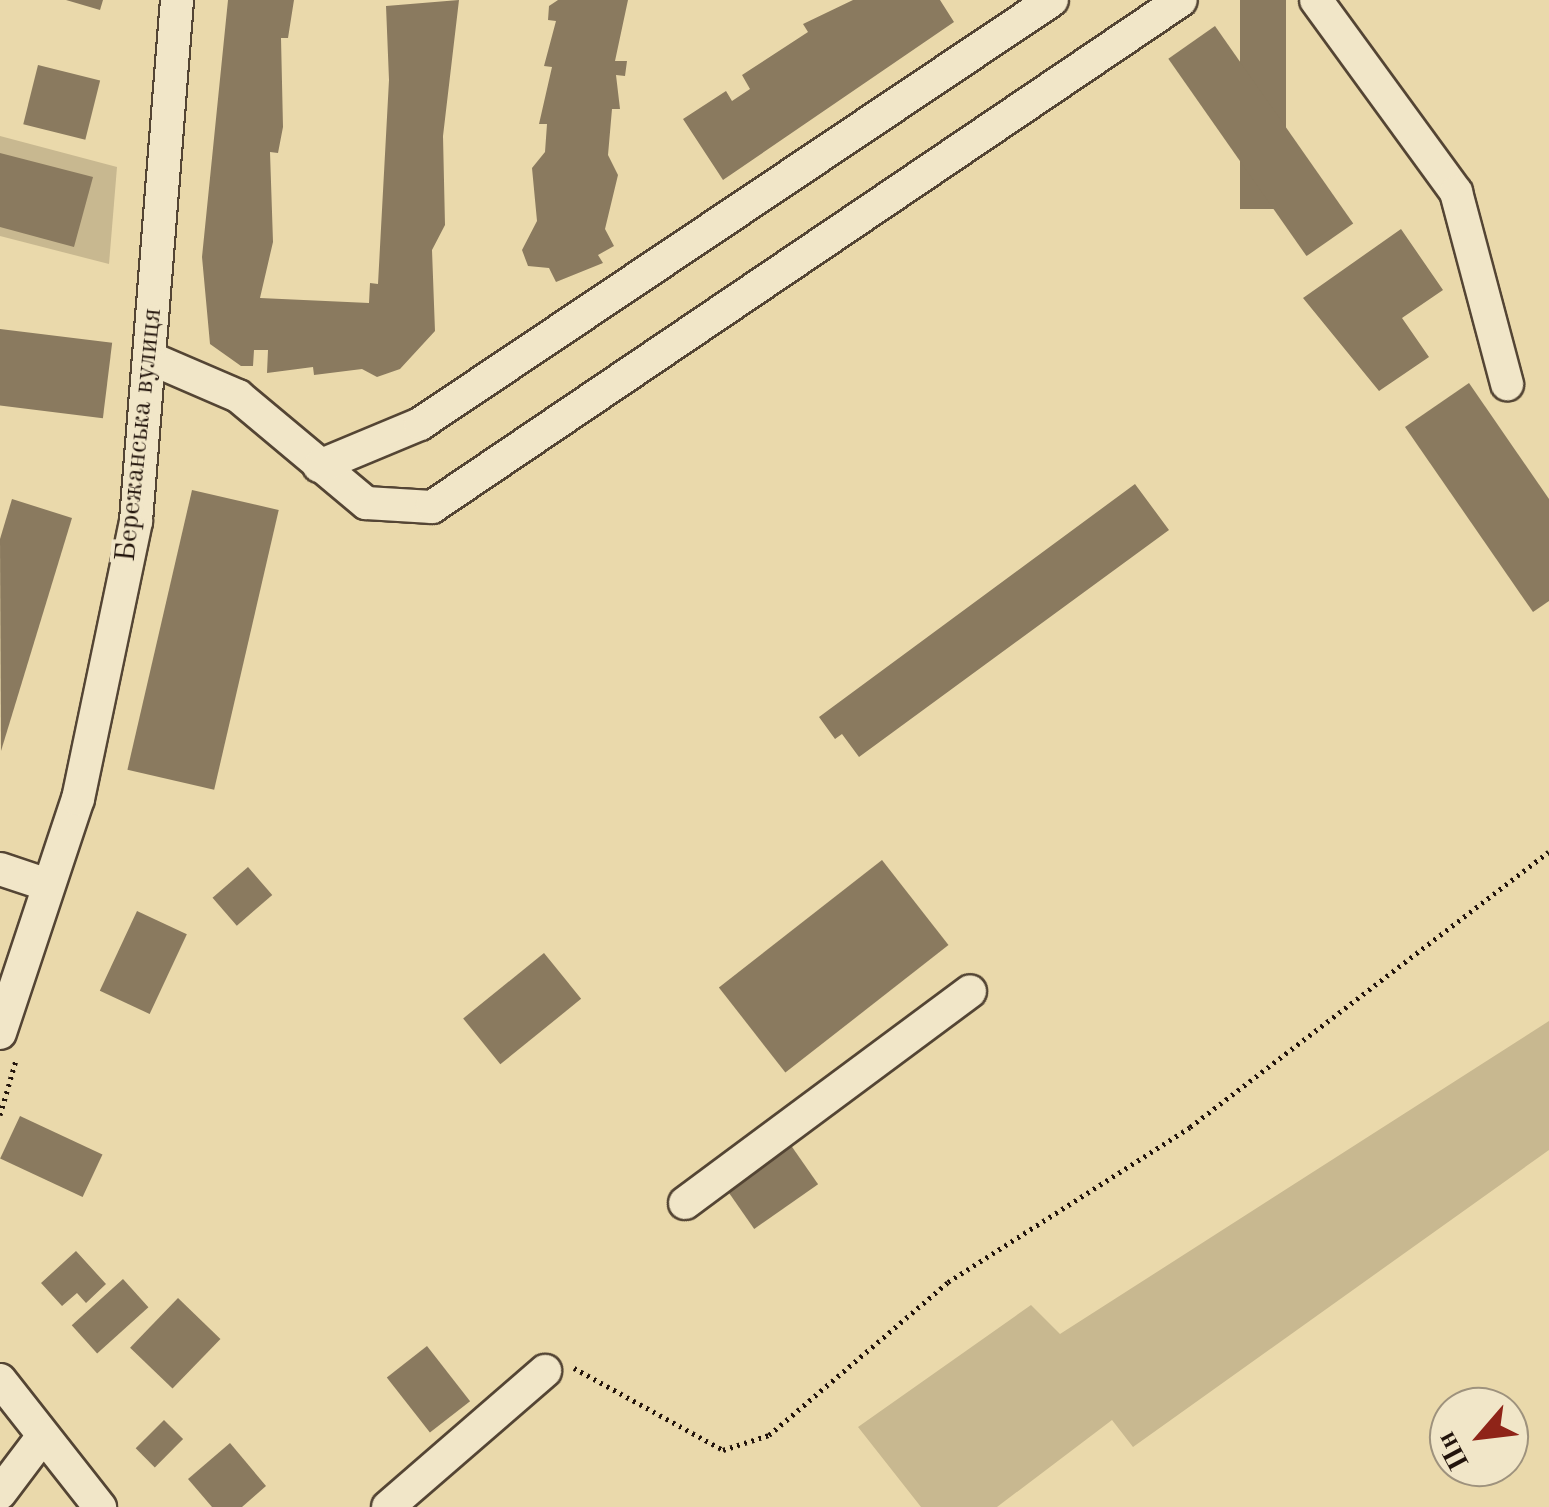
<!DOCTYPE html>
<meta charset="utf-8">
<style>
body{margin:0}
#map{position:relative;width:1549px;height:1507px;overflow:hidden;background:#ead9ab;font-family:"Old Standard TT",serif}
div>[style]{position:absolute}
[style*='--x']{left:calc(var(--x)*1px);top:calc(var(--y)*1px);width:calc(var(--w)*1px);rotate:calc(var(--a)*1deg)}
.green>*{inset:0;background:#c8b890}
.building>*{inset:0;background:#8a7a5f;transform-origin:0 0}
.path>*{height:5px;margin-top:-2.5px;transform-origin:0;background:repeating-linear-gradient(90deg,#22140c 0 2.5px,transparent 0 7.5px)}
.roads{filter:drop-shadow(2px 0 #544534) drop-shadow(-2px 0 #544534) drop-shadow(0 2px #544534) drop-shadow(0 -2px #544534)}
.minor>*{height:32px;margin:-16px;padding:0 16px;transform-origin:16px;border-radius:16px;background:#f1e6c8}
span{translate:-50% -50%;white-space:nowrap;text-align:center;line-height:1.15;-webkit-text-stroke:8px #f1e6c8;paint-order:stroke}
.street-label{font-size:28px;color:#22140c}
.north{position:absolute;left:1429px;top:1387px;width:100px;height:100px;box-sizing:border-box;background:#f1e6c8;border:2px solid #9e927d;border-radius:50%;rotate:242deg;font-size:28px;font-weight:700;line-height:40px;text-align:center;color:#22140c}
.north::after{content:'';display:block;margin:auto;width:35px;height:45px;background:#8f2418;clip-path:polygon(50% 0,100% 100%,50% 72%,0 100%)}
</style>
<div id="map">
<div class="green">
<i style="clip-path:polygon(0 136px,117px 167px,109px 264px,0 236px)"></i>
<i style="clip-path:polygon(1549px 1021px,1549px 1150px,1133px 1447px,1112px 1420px,997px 1507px,921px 1507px,858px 1427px,1031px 1305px,1060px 1334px)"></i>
</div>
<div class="building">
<i style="clip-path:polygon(66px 0,103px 0,100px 10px)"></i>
<i style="clip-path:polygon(228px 0,294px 0,288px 38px,281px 38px,283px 127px,278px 153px,270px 152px,273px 242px,260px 298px,369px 303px,370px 283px,378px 284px,389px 80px,386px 6px,459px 0,443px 136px,445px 225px,432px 250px,435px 331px,400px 369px,377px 377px,362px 369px,314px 375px,313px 367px,267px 373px,268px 350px,254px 350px,253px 366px,241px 366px,210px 344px,202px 257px)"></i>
<i style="clip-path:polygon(558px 0,628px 0,615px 61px,627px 61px,625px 76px,616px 75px,620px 109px,612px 109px,608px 155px,618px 175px,605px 229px,614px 246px,598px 255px,603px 263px,556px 282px,549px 268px,528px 266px,522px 250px,537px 221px,532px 168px,545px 152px,547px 124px,539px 124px,552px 67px,544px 66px,556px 21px,548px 20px,549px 6px)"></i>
<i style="clip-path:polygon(853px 0,940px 0,954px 22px,723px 180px,683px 119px,726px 91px,732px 101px,750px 89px,742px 75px,808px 32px,803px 24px)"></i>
<i style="left:1240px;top:0;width:46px;height:209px"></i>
<i style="left:1215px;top:26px;width:241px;height:57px;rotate:55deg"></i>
<i style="left:38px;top:65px;width:64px;height:61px;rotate:14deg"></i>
<i style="clip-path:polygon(0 153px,93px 177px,74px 247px,0 227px)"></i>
<i style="clip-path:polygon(1401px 229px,1443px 290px,1402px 318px,1429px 357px,1379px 391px,1303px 298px)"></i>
<i style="left:0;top:329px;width:113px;height:76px;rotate:7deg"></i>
<i style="clip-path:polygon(1469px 383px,1549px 499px,1549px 601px,1533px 612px,1405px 427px)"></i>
<i style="clip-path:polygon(1135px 484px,1169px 530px,859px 757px,842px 734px,835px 739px,819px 717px)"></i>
<i style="left:192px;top:490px;width:89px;height:287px;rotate:13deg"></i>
<i style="clip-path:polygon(12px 499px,72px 518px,1px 751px,0 539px)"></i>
<i style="left:882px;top:860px;width:108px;height:207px;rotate:52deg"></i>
<i style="left:248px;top:867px;width:37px;height:47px;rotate:49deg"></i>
<i style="left:137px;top:911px;width:55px;height:88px;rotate:25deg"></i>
<i style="left:544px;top:953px;width:59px;height:104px;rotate:51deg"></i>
<i style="left:20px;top:1116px;width:91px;height:47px;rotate:25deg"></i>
<i style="left:790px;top:1144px;width:49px;height:78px;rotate:55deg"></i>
<i style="clip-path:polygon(76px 1251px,106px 1284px,86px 1303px,77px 1293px,62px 1306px,41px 1283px)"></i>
<i style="left:123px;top:1279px;width:38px;height:69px;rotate:48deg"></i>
<i style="left:178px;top:1298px;width:59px;height:69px;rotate:44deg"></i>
<i style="left:427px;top:1346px;width:70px;height:51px;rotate:52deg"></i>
<i style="left:164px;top:1420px;width:27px;height:40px;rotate:45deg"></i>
<i style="clip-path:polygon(230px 1443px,266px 1486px,242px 1507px,212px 1507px,188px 1479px)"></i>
</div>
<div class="path">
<i style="--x:0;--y:1115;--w:57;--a:-73.8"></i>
<i style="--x:574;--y:1368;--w:170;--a:28.8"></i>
<i style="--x:723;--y:1450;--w:48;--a:-18.1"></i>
<i style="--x:769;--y:1435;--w:235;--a:-40.5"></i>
<i style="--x:948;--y:1282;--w:287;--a:-32.6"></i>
<i style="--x:1190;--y:1127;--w:452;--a:-37.5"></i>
</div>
<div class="roads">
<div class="minor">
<i style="--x:1316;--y:0;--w:238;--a:53.9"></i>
<i style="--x:1456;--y:192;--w:199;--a:75.1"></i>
<i style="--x:152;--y:359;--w:94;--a:23.3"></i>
<i style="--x:238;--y:396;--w:167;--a:39.9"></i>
<i style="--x:366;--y:503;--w:66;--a:3.5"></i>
<i style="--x:432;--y:507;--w:904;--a:-34.09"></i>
<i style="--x:319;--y:466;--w:109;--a:-22.6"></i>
<i style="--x:420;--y:424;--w:761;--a:-33.86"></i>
<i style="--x:0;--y:869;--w:47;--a:18.4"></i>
<i style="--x:0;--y:1033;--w:247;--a:-71.6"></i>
<i style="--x:78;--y:799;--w:284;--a:-78.2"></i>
<i style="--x:136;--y:521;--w:523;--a:-85.5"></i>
<i style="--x:685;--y:1203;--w:355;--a:-36.6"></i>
<i style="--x:0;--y:1380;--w:162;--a:51.8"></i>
<i style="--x:0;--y:1493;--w:71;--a:-53"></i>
<i style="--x:388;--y:1507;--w:208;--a:-40.9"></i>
</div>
</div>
<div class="street-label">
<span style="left:140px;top:435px;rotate:-84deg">Бережанська вулиця</span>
</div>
<div class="north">Пн</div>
</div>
